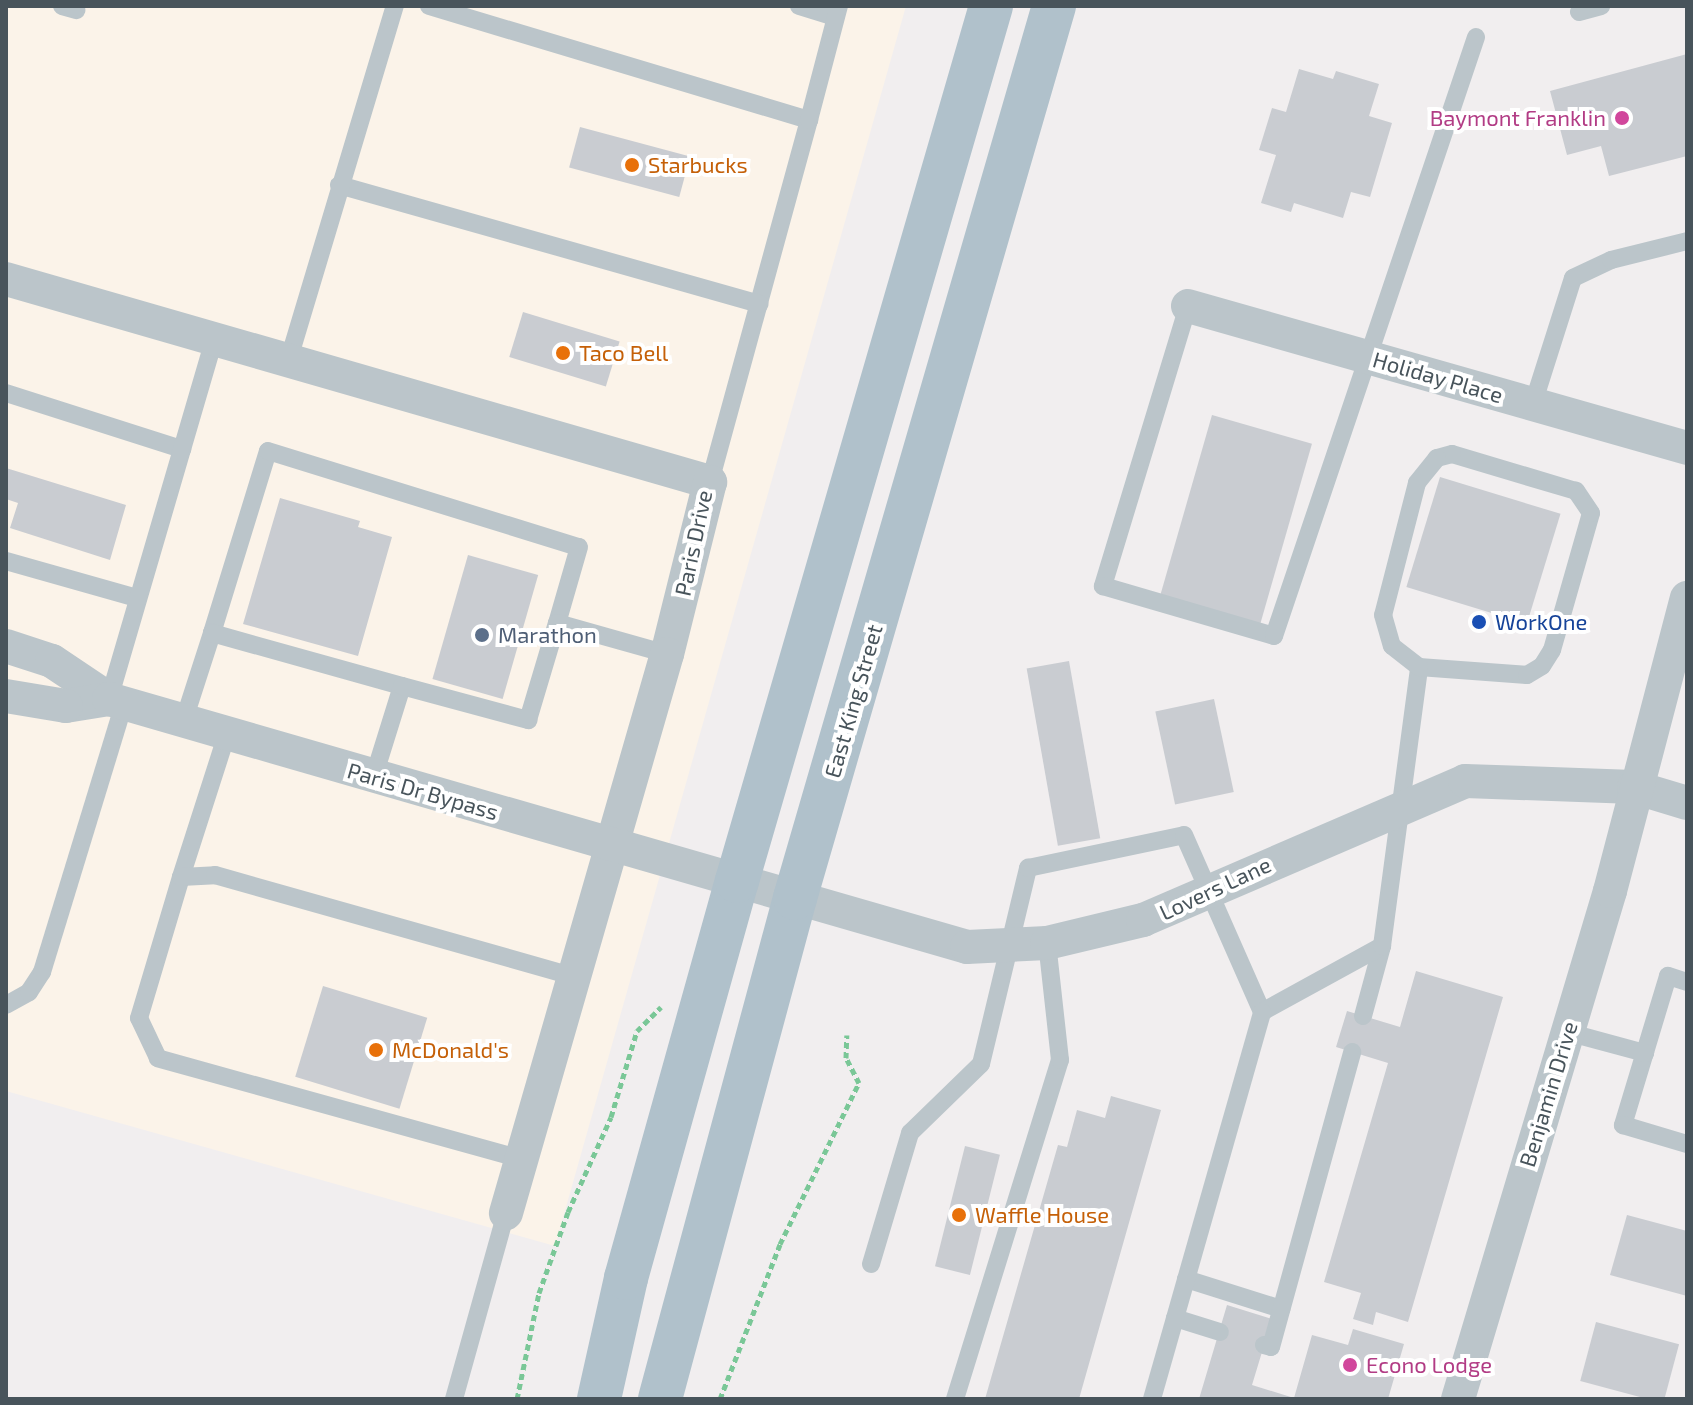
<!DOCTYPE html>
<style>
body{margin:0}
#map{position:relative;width:1693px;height:1405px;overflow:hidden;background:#f1eeef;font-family:"Exo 2",sans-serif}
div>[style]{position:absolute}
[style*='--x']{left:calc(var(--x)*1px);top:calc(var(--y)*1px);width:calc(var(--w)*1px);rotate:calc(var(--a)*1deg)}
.commercial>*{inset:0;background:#fbf3e9}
.building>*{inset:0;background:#c9ccd1;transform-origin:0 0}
.path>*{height:5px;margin-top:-2.5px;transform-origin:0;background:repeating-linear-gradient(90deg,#7ac797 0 6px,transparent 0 10px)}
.lane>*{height:18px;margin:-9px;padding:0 9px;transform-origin:9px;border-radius:9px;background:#bbc5ca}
.street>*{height:34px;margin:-17px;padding:0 17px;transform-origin:17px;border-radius:17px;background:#bbc5ca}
.primary>*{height:44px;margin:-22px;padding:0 22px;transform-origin:22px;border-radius:22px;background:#b0c1cb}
.dots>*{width:22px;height:22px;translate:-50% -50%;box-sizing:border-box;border:4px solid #fff;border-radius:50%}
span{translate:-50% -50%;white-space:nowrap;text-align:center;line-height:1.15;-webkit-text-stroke:8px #fff;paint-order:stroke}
.hotel-label{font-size:22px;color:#b23c85}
.right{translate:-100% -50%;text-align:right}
.left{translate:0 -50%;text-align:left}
.food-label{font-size:22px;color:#c56008}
.street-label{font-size:22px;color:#48545b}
.transit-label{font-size:22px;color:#164399}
.service-label{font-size:22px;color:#4e5e75}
.frame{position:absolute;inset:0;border:8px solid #48545b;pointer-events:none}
</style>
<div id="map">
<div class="commercial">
<i style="clip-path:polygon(6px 6px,906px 6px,555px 1246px,6px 1091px)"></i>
</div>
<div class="building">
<i style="clip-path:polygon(1687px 54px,1687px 156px,1609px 176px,1601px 146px,1567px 155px,1550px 91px)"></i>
<i style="clip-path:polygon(1299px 69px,1333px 79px,1336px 71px,1379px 84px,1369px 116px,1392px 123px,1370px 197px,1351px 192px,1343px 218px,1294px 203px,1291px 212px,1261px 203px,1276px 155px,1259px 150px,1272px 108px,1286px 112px)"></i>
<i style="left:580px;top:127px;width:114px;height:42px;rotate:15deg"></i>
<i style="left:523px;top:312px;width:101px;height:47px;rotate:17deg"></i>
<i style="left:1212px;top:415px;width:104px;height:191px;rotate:16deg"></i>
<i style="clip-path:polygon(6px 468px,126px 505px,110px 560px,10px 528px,18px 503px,6px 499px)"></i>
<i style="left:1440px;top:477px;width:126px;height:115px;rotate:17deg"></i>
<i style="clip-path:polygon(280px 498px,360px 521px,358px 527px,392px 537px,358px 656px,243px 624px)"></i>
<i style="left:468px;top:555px;width:73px;height:129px;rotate:16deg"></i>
<i style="left:1069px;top:661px;width:180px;height:43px;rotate:80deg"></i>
<i style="left:1214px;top:699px;width:95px;height:60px;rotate:78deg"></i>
<i style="clip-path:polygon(1416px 971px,1503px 997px,1408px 1322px,1376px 1312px,1373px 1325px,1353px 1319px,1361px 1293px,1324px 1282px,1388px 1063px,1336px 1047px,1347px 1011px,1400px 1027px)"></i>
<i style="left:323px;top:986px;width:109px;height:95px;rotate:17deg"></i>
<i style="clip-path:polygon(1111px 1096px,1161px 1110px,1079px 1399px,985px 1399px,1058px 1145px,1067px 1147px,1077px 1110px,1105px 1118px)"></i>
<i style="left:965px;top:1146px;width:36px;height:124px;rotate:14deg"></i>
<i style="clip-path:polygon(1627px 1215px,1687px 1231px,1687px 1296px,1610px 1275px)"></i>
<i style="clip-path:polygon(1227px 1305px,1272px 1319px,1252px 1385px,1294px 1398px,1312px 1335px,1348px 1345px,1353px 1329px,1404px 1344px,1388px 1399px,1199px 1399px)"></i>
<i style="left:1596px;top:1322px;width:86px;height:61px;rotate:15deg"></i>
</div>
<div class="path">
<i style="--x:517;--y:1399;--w:108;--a:-78.3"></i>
<i style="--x:539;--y:1293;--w:86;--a:-70.3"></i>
<i style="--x:568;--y:1212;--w:104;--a:-65.6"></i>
<i style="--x:611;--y:1117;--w:90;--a:-73.2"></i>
<i style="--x:637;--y:1031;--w:34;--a:-45"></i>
<i style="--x:720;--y:1399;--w:166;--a:-68.8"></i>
<i style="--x:780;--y:1244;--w:179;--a:-63.9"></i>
<i style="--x:859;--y:1083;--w:28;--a:-117"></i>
<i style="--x:846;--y:1058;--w:23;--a:-88"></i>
</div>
<div class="lane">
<i style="--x:62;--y:6;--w:15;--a:16"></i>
<i style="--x:429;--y:6;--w:397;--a:16.7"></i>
<i style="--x:809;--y:120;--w:375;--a:105.3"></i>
<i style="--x:799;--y:6;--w:38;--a:17"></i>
<i style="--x:1579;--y:12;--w:23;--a:-15"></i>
<i style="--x:809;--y:120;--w:118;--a:-75.3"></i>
<i style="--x:339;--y:185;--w:437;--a:15.8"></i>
<i style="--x:1188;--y:306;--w:293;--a:106.9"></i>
<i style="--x:1103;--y:586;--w:178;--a:16.3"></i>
<i style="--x:1274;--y:636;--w:632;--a:-71.36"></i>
<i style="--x:288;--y:362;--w:372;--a:-73.3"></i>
<i style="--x:6;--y:393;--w:185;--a:17.7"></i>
<i style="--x:1533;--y:404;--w:132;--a:-72.4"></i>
<i style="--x:1573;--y:278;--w:42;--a:-25.3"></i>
<i style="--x:1611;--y:260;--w:78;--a:-14"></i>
<i style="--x:6;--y:561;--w:136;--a:15.8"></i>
<i style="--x:212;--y:633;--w:190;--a:-72.9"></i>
<i style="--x:268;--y:451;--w:325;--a:17.2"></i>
<i style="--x:579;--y:547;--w:79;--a:106.1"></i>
<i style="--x:109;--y:699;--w:373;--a:-73.7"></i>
<i style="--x:183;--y:723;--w:95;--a:-72.1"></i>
<i style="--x:212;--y:633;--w:197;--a:15.6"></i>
<i style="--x:374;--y:776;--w:94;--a:-72.7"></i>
<i style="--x:402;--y:686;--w:131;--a:15.1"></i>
<i style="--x:528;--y:720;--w:101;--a:-73.4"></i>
<i style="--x:557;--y:623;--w:114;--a:15.7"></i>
<i style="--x:181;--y:877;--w:147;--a:-72.2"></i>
<i style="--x:1687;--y:982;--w:20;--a:-162"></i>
<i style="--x:1668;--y:976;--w:156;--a:106.8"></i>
<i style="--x:1623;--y:1125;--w:67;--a:16.5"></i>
<i style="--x:6;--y:1005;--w:26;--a:-29"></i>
<i style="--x:29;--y:992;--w:24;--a:-57"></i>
<i style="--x:42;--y:972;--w:280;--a:-73"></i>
<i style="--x:1363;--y:1016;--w:73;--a:-74.8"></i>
<i style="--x:1567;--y:1032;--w:81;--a:15.1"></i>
<i style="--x:521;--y:1159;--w:377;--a:-164.5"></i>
<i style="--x:158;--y:1058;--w:44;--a:-115.4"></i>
<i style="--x:139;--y:1018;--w:147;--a:-73.4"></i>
<i style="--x:181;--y:877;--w:34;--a:-3"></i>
<i style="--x:215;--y:875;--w:374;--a:15.8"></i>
<i style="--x:871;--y:1264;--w:137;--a:-73.4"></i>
<i style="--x:910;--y:1133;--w:99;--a:-44.2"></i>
<i style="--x:981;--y:1064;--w:202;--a:-76.5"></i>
<i style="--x:1028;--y:868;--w:159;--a:-11.9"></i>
<i style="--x:1184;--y:835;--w:193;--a:66.2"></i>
<i style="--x:1262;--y:1012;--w:137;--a:-28.8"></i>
<i style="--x:1382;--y:946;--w:281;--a:-82.4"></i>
<i style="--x:1419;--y:667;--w:108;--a:4.2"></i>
<i style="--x:1527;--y:675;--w:17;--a:-31"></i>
<i style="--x:1542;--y:666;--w:19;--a:-58"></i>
<i style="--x:1552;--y:650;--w:142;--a:-74.1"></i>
<i style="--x:1591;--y:513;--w:27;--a:-124"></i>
<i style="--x:1576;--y:491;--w:129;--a:-163.4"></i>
<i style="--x:1452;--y:454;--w:16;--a:165"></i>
<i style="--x:1437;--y:458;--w:32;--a:129"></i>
<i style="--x:1417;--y:483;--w:136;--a:104.4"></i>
<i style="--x:1383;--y:615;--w:32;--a:74"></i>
<i style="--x:1392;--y:646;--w:34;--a:38"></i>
<i style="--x:1186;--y:1279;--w:100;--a:17.5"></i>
<i style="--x:1175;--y:1318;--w:47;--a:17.3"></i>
<i style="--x:1264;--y:1345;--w:7;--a:16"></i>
<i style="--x:1271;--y:1347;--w:306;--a:-74.6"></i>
<i style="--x:454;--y:1399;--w:193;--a:-74.4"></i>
<i style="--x:955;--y:1399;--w:355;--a:-72.8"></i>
<i style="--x:1060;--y:1060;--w:118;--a:-96.3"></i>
<i style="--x:1152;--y:1399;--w:402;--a:-74.1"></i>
</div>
<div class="street">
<i style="--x:6;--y:279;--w:733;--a:16.09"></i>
<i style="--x:710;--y:482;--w:177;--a:104"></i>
<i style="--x:667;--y:654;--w:582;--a:106.07"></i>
<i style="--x:1188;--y:306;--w:519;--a:15.88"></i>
<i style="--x:6;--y:646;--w:48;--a:18.1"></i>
<i style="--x:52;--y:661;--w:69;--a:33.7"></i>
<i style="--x:109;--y:699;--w:44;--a:170.8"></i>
<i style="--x:66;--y:706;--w:61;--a:-170.5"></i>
<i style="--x:109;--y:699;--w:893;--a:16.12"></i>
<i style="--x:967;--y:947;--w:80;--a:-2.9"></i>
<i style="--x:1047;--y:943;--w:99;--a:-13.5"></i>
<i style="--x:1143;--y:920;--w:351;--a:-23.3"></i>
<i style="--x:1465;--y:781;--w:169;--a:2"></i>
<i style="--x:1634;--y:787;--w:55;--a:16.8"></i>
<i style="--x:1458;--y:1399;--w:530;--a:-73.34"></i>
<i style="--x:1610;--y:891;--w:303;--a:-75.3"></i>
</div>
<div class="primary">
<i style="--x:599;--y:1399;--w:124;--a:-77.4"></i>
<i style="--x:626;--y:1278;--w:412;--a:-74.4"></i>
<i style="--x:737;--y:881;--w:911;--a:-73.81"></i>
<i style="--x:660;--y:1399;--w:519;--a:-74.92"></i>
<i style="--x:795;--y:898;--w:929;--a:-73.81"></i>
</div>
<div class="dots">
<i style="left:1622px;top:118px;background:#d1479c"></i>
<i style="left:632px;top:165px;background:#e8710a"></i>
<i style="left:563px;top:353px;background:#e8710a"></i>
<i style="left:1479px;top:622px;background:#1a4fb4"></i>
<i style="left:482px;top:635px;background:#5c6f8a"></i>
<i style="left:376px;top:1050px;background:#e8710a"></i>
<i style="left:959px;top:1215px;background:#e8710a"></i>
<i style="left:1350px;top:1365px;background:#d1479c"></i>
</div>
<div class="hotel-label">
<span class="right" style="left:1606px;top:118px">Baymont Franklin</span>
<span class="left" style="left:1366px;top:1365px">Econo Lodge</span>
</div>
<div class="food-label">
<span class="left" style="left:648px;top:165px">Starbucks</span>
<span class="left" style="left:579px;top:353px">Taco Bell</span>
<span class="left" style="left:392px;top:1050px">McDonald's</span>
<span class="left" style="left:975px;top:1215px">Waffle House</span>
</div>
<div class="street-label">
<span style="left:1438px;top:377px;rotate:16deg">Holiday Place</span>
<span style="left:693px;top:543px;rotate:-78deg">Paris Drive</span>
<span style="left:853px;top:701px;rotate:-74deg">East King Street</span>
<span style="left:423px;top:791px;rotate:16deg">Paris Dr Bypass</span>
<span style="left:1215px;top:888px;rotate:-25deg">Lovers Lane</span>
<span style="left:1548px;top:1094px;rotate:-73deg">Benjamin Drive</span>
</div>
<div class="transit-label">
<span class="left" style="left:1495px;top:622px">WorkOne</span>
</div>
<div class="service-label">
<span class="left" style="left:498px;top:635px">Marathon</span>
</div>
<div class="frame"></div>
</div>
